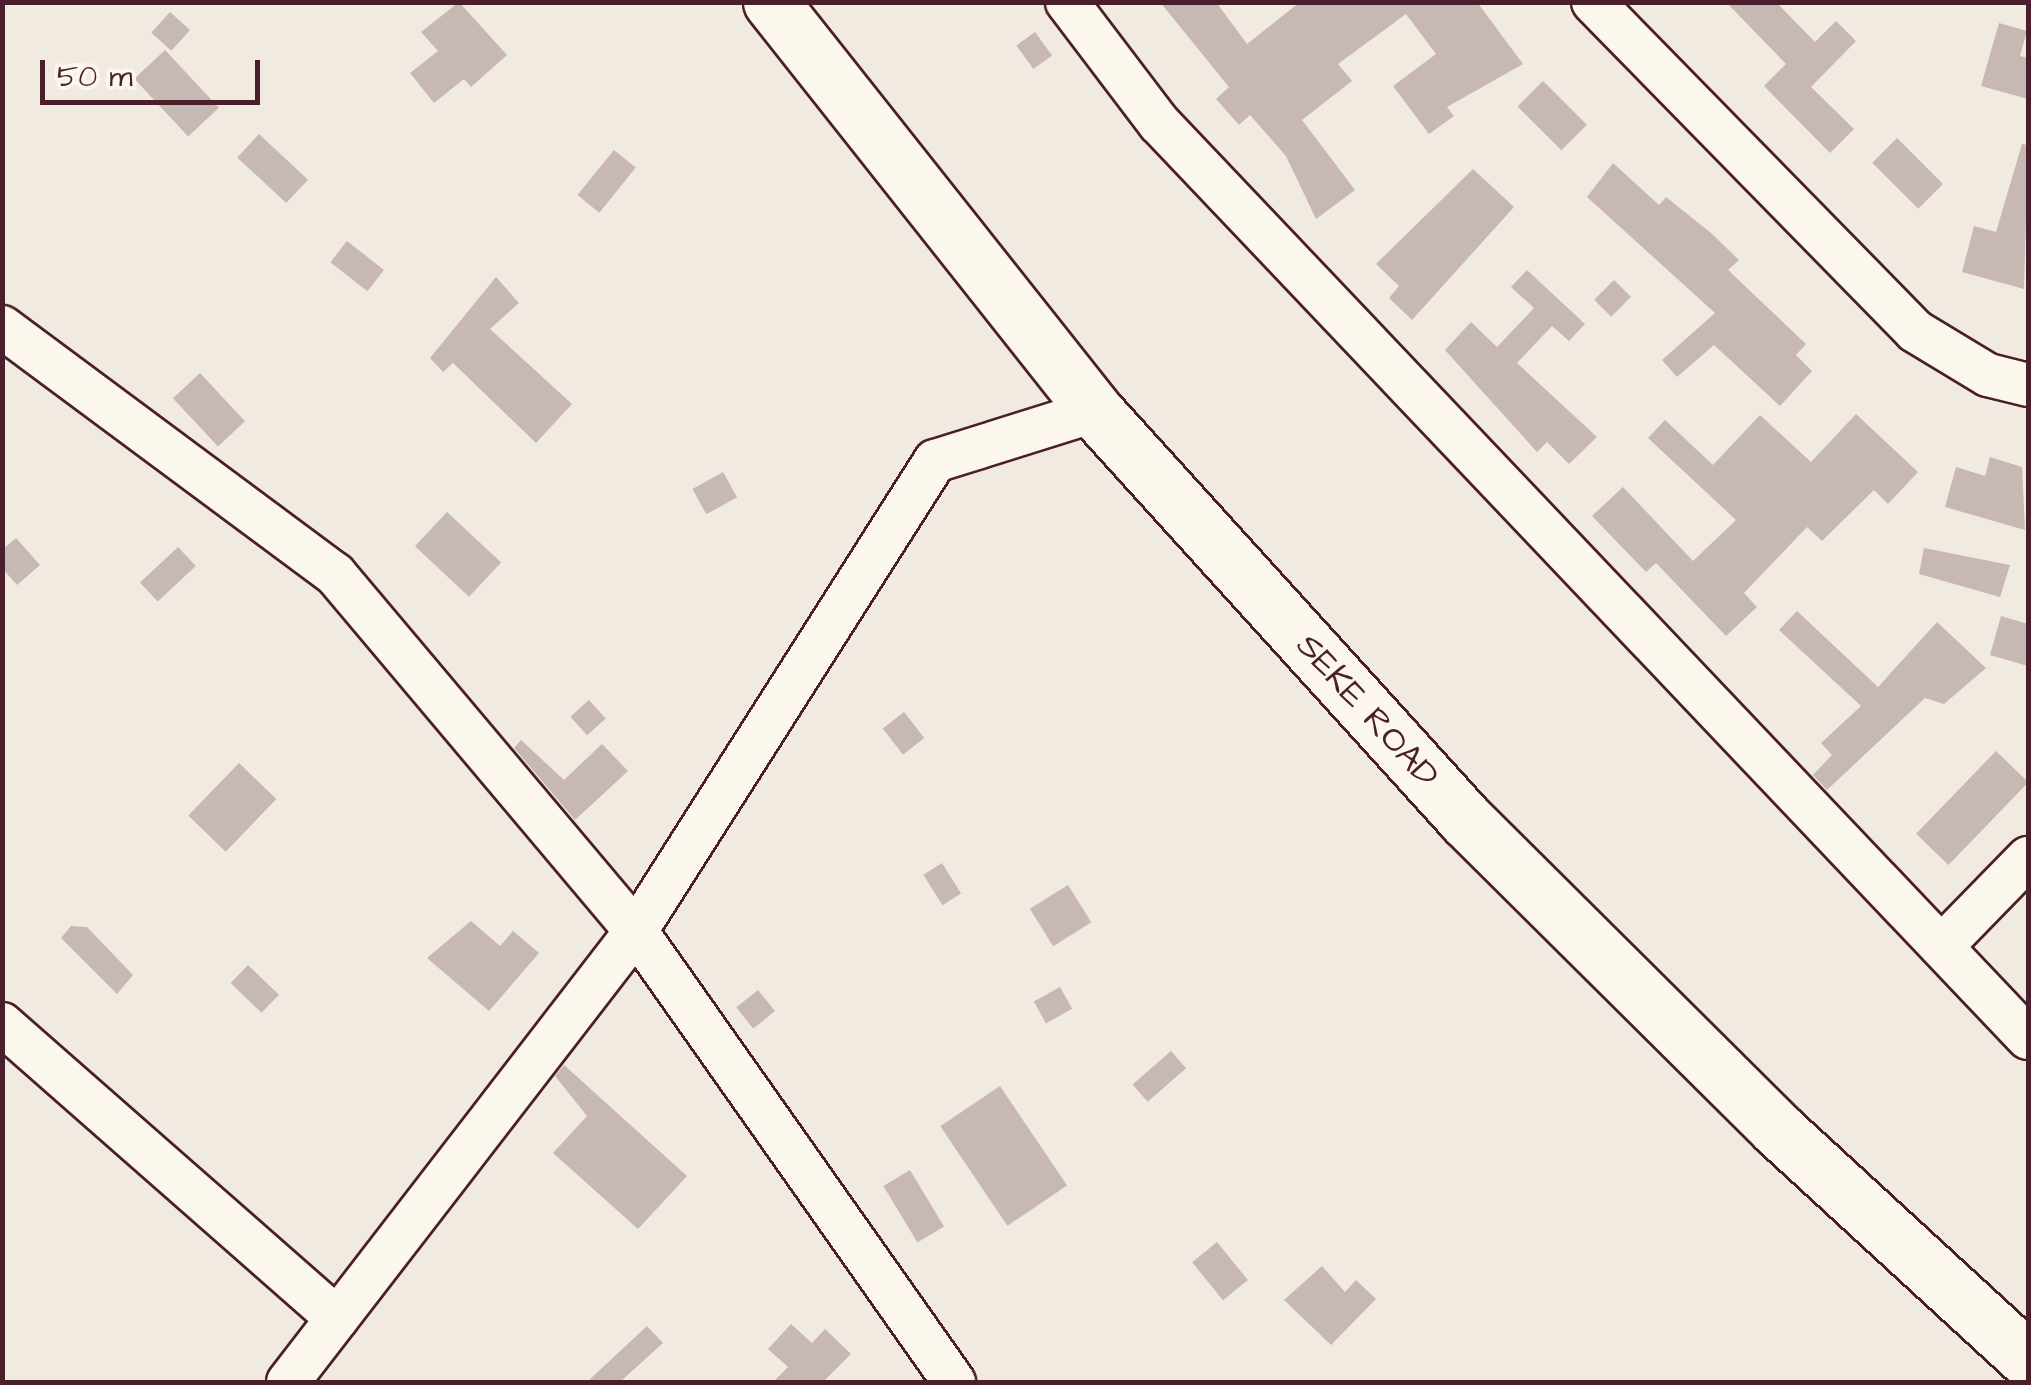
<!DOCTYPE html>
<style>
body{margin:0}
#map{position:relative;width:2031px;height:1385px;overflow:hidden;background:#f0eae0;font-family:"Architects Daughter",sans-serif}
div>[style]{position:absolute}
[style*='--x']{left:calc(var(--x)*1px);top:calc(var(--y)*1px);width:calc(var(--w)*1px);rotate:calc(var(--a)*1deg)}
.building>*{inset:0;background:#c8b8b3;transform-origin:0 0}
.roads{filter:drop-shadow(2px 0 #4a1f2b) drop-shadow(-2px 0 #4a1f2b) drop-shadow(0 2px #4a1f2b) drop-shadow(0 -2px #4a1f2b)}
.minor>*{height:42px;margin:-21px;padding:0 21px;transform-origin:21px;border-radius:21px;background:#fbf7ec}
.major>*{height:55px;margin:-27.5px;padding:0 27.5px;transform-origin:27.5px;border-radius:27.5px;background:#fbf7ec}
span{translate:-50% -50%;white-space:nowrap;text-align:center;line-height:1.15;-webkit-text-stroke:9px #fbf7ec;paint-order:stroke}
.street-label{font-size:35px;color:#4a1f2b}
.frame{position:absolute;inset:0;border:5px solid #4a1f2b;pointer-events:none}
.scale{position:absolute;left:40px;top:60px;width:220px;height:45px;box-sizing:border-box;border:5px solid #4a1f2b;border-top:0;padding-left:12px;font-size:30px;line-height:35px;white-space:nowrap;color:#4a1f2b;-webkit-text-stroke:8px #fbf7ec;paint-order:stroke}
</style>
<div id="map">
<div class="building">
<i style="clip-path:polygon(459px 2px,507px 55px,471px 87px,464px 79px,434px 103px,410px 73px,438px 51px,421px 32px)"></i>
<i style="clip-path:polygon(1160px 2px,1216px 2px,1247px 44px,1299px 3px,1477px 2px,1523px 64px,1447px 107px,1454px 116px,1429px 134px,1393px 86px,1436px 54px,1406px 14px,1338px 64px,1352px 81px,1302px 120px,1355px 190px,1316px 219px,1286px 156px,1250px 115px,1239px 125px,1216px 99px,1229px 87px)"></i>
<i style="clip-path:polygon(1726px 2px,1776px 2px,1815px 42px,1836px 21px,1856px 41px,1811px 87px,1854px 129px,1830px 153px,1764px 86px,1786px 64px)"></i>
<i style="left:170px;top:12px;width:27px;height:28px;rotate:42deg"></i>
<i style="clip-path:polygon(1999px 23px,2027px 31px,2020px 56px,2028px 58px,2028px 99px,1981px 86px)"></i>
<i style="left:1035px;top:32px;width:29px;height:23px;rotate:54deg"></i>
<i style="left:165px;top:50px;width:79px;height:42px;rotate:47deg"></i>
<i style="left:1543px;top:81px;width:62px;height:36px;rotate:45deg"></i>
<i style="left:259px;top:134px;width:67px;height:32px;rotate:43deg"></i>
<i style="left:1897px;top:138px;width:65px;height:35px;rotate:45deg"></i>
<i style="clip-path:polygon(2022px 144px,2028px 145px,2024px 289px,1962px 272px,1974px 226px,1996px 232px)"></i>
<i style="left:614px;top:150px;width:28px;height:58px;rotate:39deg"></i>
<i style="clip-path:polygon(1613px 163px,1659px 205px,1666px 197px,1711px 233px,1739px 260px,1728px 270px,1806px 344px,1796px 355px,1812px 371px,1780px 406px,1714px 345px,1677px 377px,1662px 360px,1715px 313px,1587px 197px)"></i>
<i style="clip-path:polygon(1473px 169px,1514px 207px,1412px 320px,1389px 298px,1399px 286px,1376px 264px)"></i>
<i style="left:347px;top:241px;width:47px;height:27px;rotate:38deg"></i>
<i style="clip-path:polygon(1527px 270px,1585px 324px,1569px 341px,1552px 326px,1517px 363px,1597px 437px,1569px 464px,1547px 442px,1537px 452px,1445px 350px,1471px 322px,1497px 347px,1534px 308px,1511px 287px)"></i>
<i style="clip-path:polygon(496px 277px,519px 303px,490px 329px,572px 404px,536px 443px,453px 363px,443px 372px,430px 358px)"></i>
<i style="left:1614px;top:280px;width:24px;height:28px;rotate:45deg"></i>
<i style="left:200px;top:373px;width:66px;height:37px;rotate:47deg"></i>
<i style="clip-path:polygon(1856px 414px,1918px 472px,1888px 504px,1874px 490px,1822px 541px,1807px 527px,1744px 593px,1757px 607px,1726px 636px,1656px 563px,1646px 572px,1592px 516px,1623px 487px,1693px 561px,1736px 520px,1648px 438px,1665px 420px,1713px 465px,1760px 415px,1811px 462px)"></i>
<i style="clip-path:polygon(1990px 457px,2022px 467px,2025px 530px,1945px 507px,1956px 467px,1985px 476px)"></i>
<i style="left:723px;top:472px;width:29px;height:35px;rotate:61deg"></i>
<i style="left:447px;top:512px;width:74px;height:47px;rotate:43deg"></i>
<i style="clip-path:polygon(16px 538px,40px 565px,17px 585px,2px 568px,2px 550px)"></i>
<i style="left:178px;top:547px;width:26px;height:52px;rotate:47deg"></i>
<i style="clip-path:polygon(1924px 548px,2010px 565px,2000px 597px,1919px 574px)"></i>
<i style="clip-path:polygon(1797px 611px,1878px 687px,1937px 622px,1986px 668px,1944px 704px,1925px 698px,1827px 790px,1813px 775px,1832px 755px,1821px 743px,1861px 706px,1779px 630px)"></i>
<i style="clip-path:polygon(2001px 616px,2028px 624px,2028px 666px,1990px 655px)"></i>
<i style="left:589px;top:700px;width:25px;height:25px;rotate:48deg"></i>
<i style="left:904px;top:712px;width:33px;height:27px;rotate:52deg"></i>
<i style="clip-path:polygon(521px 740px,564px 780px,602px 744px,628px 771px,575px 820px,514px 748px)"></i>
<i style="left:1996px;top:751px;width:45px;height:115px;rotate:44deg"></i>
<i style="left:239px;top:763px;width:52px;height:73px;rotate:44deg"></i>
<i style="left:942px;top:863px;width:36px;height:22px;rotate:58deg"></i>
<i style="left:1068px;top:885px;width:44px;height:45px;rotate:58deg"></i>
<i style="clip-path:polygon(471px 921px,500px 946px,513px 931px,539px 953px,489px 1011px,427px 958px)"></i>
<i style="clip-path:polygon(71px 926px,87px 927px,133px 975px,117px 994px,61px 938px)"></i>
<i style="left:248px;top:965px;width:43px;height:25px;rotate:44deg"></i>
<i style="left:1060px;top:987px;width:25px;height:30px;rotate:61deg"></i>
<i style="left:758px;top:990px;width:27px;height:28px;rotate:51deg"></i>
<i style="left:1171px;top:1051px;width:23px;height:51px;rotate:49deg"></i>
<i style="clip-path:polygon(564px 1065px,687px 1176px,638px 1229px,553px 1153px,587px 1116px,555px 1076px)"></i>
<i style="left:1000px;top:1086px;width:120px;height:72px;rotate:56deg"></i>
<i style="left:910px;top:1170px;width:66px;height:31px;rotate:59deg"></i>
<i style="left:1217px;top:1242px;width:49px;height:32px;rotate:51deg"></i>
<i style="clip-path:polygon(1322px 1266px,1345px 1292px,1356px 1280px,1376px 1299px,1331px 1345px,1284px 1300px)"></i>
<i style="clip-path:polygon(791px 1324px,812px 1343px,825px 1329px,851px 1354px,823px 1382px,773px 1382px,788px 1367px,768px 1349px)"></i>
<i style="clip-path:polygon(647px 1326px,663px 1343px,620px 1382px,587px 1382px)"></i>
</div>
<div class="roads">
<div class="minor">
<i style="--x:1067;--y:2;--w:152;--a:52.8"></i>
<i style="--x:1159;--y:123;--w:1262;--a:46.48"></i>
<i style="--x:1593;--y:2;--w:460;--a:45.6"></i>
<i style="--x:1915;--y:331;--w:85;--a:31.1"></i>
<i style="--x:1988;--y:375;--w:41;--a:14"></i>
<i style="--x:2;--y:327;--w:415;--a:36.6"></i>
<i style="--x:335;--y:574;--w:467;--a:49.9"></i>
<i style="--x:636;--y:931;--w:552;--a:54.81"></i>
<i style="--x:1943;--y:945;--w:122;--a:-45.7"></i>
<i style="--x:2;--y:1024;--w:446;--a:41.3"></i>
<i style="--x:288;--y:1382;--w:570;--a:-52.35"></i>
<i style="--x:636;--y:931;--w:557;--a:-57.54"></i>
<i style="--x:935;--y:461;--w:168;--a:-17.4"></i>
</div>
<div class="major">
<i style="--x:771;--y:2;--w:522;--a:51.61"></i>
<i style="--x:1095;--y:411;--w:552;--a:47.79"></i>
<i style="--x:1466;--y:820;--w:438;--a:44.8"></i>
<i style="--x:1777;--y:1129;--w:341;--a:42.6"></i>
</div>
</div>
<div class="street-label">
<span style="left:1367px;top:711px;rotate:48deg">SEKE ROAD</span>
</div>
<div class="frame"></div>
<div class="scale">50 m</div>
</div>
